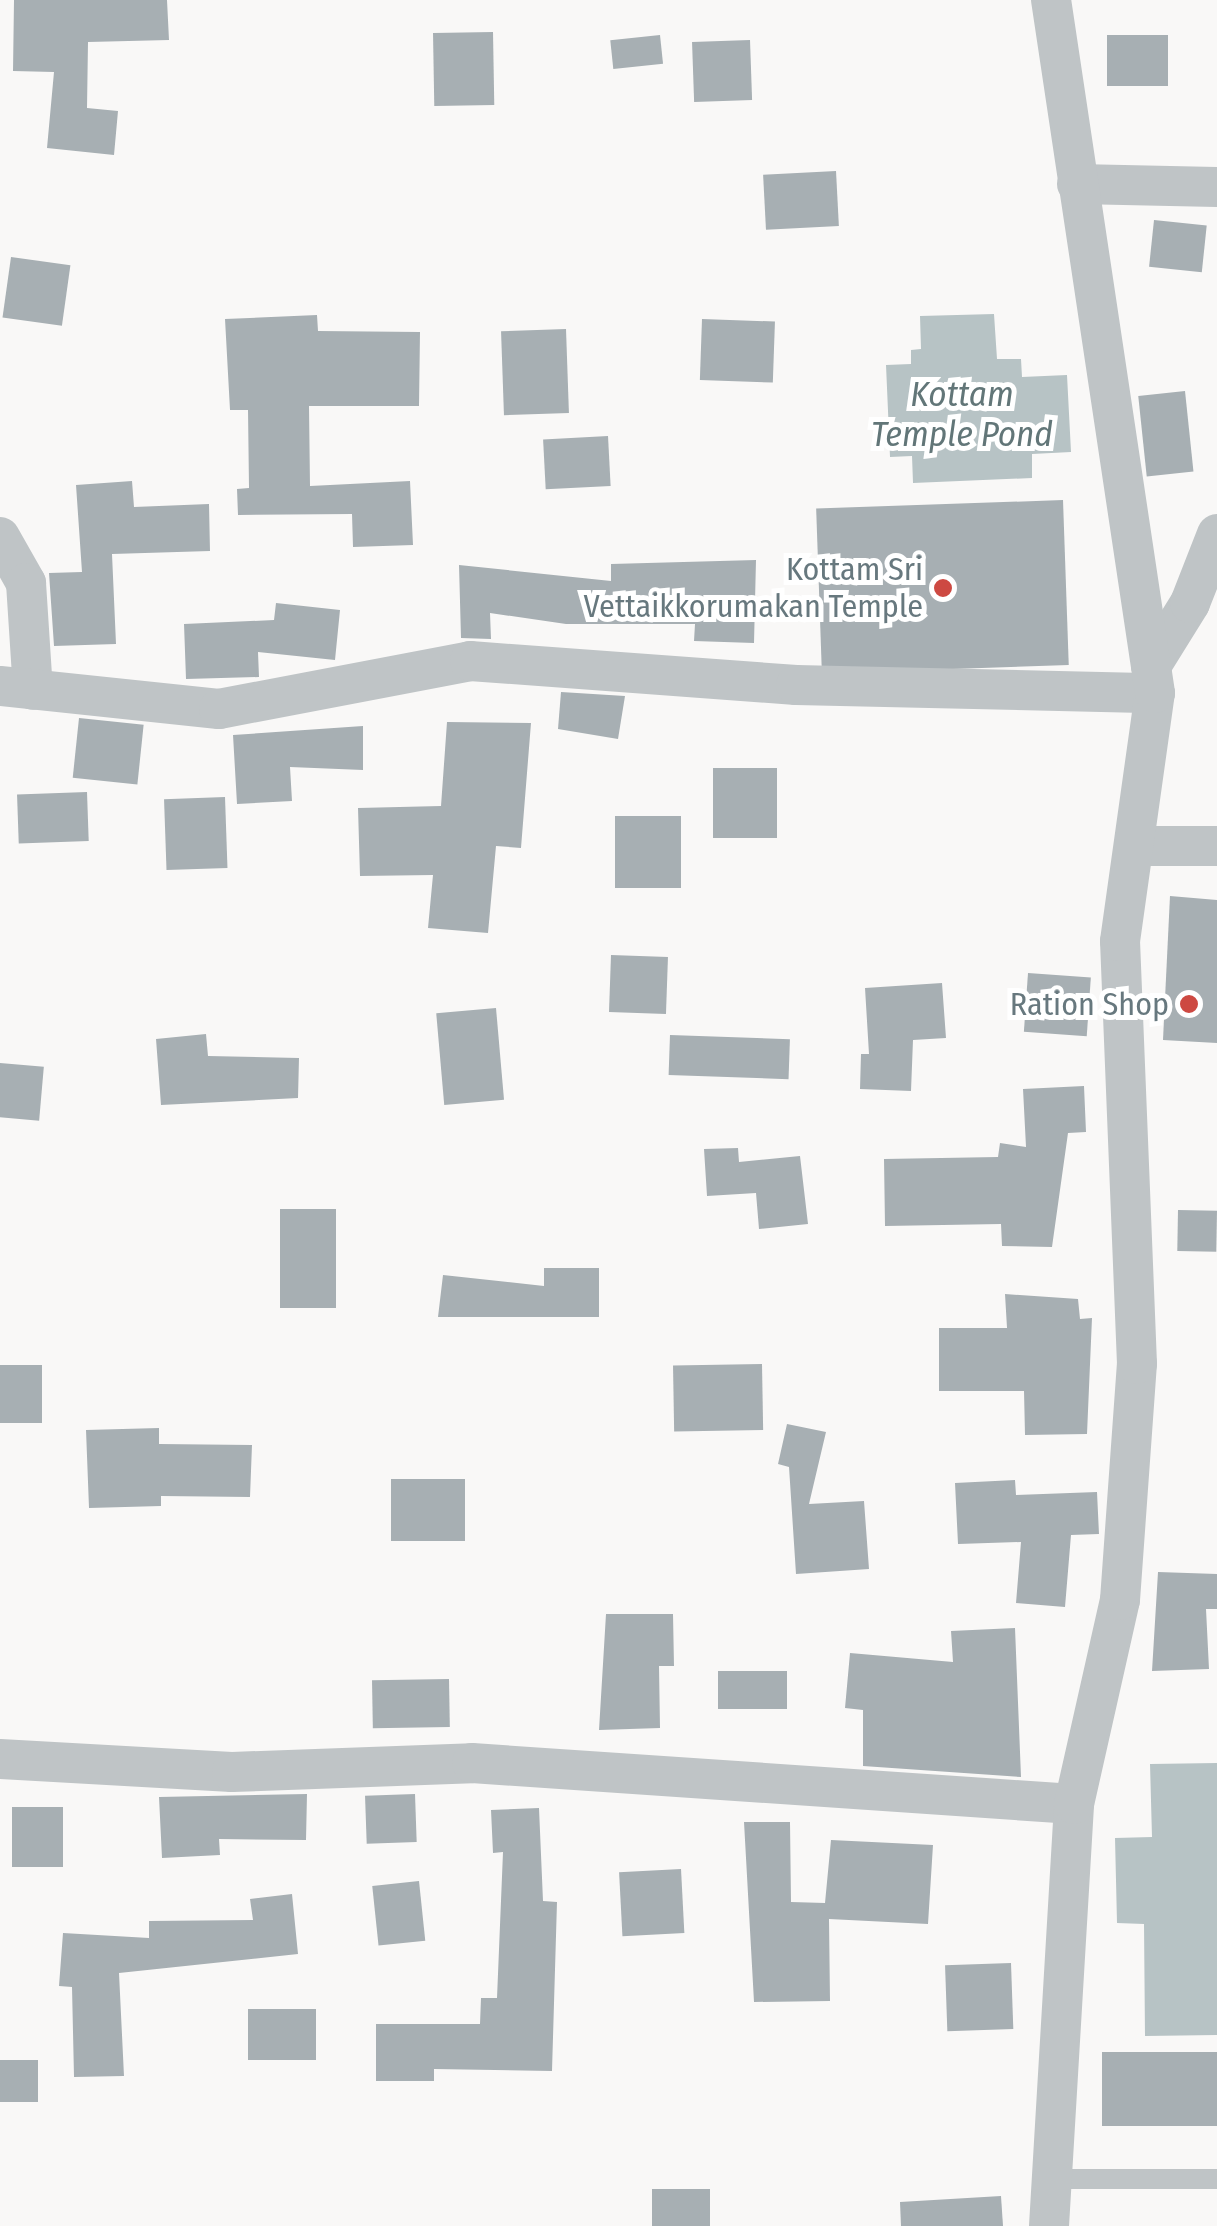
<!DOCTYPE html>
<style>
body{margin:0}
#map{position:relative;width:1217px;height:2226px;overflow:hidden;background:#f9f8f7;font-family:"Fira Sans Condensed",sans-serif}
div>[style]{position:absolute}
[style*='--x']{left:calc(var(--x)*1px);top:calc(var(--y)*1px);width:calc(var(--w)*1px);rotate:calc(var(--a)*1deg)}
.water>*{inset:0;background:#b7c3c5}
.building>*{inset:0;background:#a7afb3;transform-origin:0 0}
.lane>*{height:20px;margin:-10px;padding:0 10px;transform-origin:10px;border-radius:10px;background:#bfc4c6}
.street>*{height:40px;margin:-20px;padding:0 20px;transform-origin:20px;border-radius:20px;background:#bfc4c6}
.dots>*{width:28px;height:28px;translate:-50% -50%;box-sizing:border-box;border:5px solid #fff;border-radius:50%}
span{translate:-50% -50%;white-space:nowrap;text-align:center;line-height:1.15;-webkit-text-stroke:10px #fff;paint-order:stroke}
.poi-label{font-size:32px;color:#67787e}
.right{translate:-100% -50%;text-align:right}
.water-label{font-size:35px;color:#627678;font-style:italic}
</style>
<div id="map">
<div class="water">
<i style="clip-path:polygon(994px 314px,997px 359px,1021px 359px,1022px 377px,1067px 375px,1071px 452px,1032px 454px,1032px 478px,913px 483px,912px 456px,890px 457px,886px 365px,911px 364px,911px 350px,921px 349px,920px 316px)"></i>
<i style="clip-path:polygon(1217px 1763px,1217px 2035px,1145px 2036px,1144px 1924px,1117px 1923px,1115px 1838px,1152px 1837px,1150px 1764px)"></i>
</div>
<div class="building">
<i style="clip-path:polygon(14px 0,167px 0,169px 40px,88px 42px,87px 108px,118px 111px,114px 155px,47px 148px,54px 72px,13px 71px)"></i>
<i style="left:493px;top:32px;width:73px;height:60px;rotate:89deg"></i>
<i style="left:660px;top:35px;width:29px;height:50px;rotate:84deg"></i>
<i style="left:1107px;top:35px;width:61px;height:51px"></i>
<i style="left:750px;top:40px;width:60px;height:58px;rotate:88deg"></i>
<i style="left:836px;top:171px;width:55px;height:73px;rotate:87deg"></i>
<i style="left:1154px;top:220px;width:53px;height:47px;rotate:6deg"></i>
<i style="left:11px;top:257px;width:60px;height:61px;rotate:8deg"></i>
<i style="clip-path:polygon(317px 315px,318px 331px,420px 332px,419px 406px,309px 406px,310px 486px,410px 481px,413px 545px,353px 547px,352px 514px,238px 515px,237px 489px,249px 488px,248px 410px,230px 410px,225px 319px)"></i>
<i style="left:702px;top:319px;width:73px;height:61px;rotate:2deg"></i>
<i style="left:566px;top:329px;width:84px;height:65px;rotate:88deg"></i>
<i style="left:1185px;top:391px;width:81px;height:47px;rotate:84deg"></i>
<i style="left:608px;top:436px;width:50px;height:65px;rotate:87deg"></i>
<i style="clip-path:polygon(132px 481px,134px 507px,209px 504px,210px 551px,112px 554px,116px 644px,54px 646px,49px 573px,82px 572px,76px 485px)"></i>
<i style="left:1063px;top:500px;width:165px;height:247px;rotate:88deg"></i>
<i style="clip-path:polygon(756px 560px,754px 643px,694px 641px,695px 624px,566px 624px,490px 613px,491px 639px,461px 638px,459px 565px,611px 581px,611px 564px)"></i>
<i style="clip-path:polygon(276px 603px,340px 610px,335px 660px,258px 652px,259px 677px,186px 679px,184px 624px,274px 620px)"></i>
<i style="clip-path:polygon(561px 692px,625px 696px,618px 739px,558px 729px)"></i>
<i style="left:79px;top:718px;width:65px;height:60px;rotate:6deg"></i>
<i style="clip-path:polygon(447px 722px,531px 723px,521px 848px,496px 846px,488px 933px,428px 928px,433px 875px,360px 876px,358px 808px,441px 806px)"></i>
<i style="clip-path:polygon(363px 726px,363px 770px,290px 767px,292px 801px,237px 804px,233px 735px)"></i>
<i style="left:713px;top:768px;width:64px;height:70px"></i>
<i style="left:87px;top:792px;width:49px;height:70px;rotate:88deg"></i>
<i style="left:225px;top:797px;width:71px;height:61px;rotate:88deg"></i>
<i style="left:615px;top:816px;width:66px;height:72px"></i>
<i style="clip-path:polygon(1170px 896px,1217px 900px,1217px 1043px,1163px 1040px)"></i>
<i style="left:611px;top:955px;width:57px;height:57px;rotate:2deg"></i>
<i style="left:1028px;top:973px;width:63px;height:59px;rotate:4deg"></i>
<i style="clip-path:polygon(942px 983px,946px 1038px,913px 1040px,911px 1091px,860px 1089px,861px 1054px,869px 1054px,865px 988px)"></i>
<i style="left:496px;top:1008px;width:92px;height:60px;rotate:85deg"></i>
<i style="clip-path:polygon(206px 1034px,208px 1056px,299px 1058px,298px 1098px,161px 1105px,156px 1039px)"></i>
<i style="left:670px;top:1035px;width:120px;height:40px;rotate:2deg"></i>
<i style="left:0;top:1063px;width:44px;height:54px;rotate:5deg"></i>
<i style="clip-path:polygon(1084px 1086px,1086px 1132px,1068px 1133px,1052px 1247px,1002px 1246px,1001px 1224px,885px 1226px,884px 1159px,998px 1157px,1000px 1143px,1026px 1147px,1023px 1089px)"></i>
<i style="clip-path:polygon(738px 1148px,739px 1162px,800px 1156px,808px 1224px,759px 1229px,756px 1193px,707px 1196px,704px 1149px)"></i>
<i style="left:280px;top:1209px;width:56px;height:99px"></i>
<i style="left:1178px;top:1210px;width:39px;height:41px;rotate:1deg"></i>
<i style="clip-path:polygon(544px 1268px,599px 1268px,599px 1317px,438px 1317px,443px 1275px,544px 1286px)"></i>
<i style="clip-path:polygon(1005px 1294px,1078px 1299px,1080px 1319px,1092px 1318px,1087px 1434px,1025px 1435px,1024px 1391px,939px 1391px,939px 1328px,1007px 1328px)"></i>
<i style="left:762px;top:1364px;width:66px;height:89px;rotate:89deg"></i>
<i style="left:0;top:1365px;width:42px;height:58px"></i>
<i style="clip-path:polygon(787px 1424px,826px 1432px,809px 1504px,864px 1501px,869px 1569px,796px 1574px,789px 1467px,778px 1464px)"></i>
<i style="clip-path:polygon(159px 1428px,159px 1444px,252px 1445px,250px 1497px,161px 1496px,161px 1506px,89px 1508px,86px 1430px)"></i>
<i style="left:391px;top:1479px;width:74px;height:62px"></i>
<i style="clip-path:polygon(1015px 1480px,1016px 1495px,1097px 1492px,1099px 1534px,1071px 1535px,1065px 1607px,1016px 1603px,1021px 1542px,958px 1544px,955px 1483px)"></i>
<i style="clip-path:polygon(1158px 1572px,1217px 1574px,1217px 1609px,1206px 1609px,1209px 1669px,1152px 1671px)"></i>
<i style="clip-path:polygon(606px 1614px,673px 1614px,674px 1666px,659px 1666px,660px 1728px,599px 1730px)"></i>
<i style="clip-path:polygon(1015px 1628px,1021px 1777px,863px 1766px,863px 1710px,845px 1708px,850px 1653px,953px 1662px,951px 1631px)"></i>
<i style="left:718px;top:1671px;width:69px;height:38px"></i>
<i style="left:449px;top:1679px;width:48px;height:77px;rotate:89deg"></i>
<i style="clip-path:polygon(307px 1794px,306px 1840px,219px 1839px,220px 1855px,162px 1858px,159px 1797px)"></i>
<i style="left:415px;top:1794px;width:48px;height:50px;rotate:88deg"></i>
<i style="left:12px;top:1807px;width:51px;height:60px"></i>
<i style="clip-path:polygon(539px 1808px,543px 1901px,557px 1902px,552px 2071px,434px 2069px,434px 2081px,376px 2081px,376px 2024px,480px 2024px,481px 1998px,497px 1998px,503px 1852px,493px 1853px,491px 1810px)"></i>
<i style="clip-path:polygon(744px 1822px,790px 1822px,791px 1902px,825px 1903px,831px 1840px,933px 1845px,928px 1924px,829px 1919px,830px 2001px,754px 2002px)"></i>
<i style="left:681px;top:1869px;width:64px;height:62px;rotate:87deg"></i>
<i style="left:419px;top:1881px;width:60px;height:47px;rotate:84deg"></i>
<i style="clip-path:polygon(292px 1894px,298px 1954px,119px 1973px,124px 2076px,74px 2077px,72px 1987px,59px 1986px,63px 1933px,149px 1938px,149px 1921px,253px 1920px,250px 1899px)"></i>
<i style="left:1011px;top:1963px;width:66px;height:66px;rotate:88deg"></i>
<i style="left:248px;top:2009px;width:68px;height:51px"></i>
<i style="left:1102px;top:2052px;width:115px;height:74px"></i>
<i style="left:0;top:2060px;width:38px;height:42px"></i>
<i style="left:652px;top:2189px;width:58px;height:37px"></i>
<i style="clip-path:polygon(1001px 2196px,1003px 2226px,901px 2226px,900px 2202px)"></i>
</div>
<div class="lane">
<i style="--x:1052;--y:2179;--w:165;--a:0"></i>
</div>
<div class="street">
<i style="--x:1077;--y:184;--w:140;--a:1.2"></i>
<i style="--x:0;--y:537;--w:53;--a:60.5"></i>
<i style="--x:26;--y:583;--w:107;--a:86.3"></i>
<i style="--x:1151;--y:666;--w:74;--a:-58.2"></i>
<i style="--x:1190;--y:603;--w:74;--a:-68.6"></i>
<i style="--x:0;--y:686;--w:220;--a:6"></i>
<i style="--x:219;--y:709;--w:256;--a:-10.8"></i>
<i style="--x:470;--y:661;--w:327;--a:4.2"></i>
<i style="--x:796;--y:685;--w:359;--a:1.3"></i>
<i style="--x:1134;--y:846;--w:83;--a:0"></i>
<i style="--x:0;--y:1759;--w:232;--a:3.2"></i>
<i style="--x:232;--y:1772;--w:240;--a:-2.1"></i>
<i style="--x:472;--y:1763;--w:603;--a:3.9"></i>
<i style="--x:1049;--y:2226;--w:423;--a:-86.6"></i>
<i style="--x:1074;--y:1804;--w:209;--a:-77.3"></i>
<i style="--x:1120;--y:1600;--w:237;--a:-85.9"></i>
<i style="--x:1137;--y:1364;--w:423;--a:-92.3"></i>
<i style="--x:1120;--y:941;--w:250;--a:-82"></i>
<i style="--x:1155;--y:693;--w:701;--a:-98.53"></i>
</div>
<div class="dots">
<i style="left:943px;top:588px;background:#cd4942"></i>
<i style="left:1189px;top:1004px;background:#cd4942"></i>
</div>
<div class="poi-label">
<span class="right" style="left:923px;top:588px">Kottam Sri<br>Vettaikkorumakan Temple</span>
<span class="right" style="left:1169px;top:1004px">Ration Shop</span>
</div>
<div class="water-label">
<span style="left:962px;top:414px">Kottam<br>Temple Pond</span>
</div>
</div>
